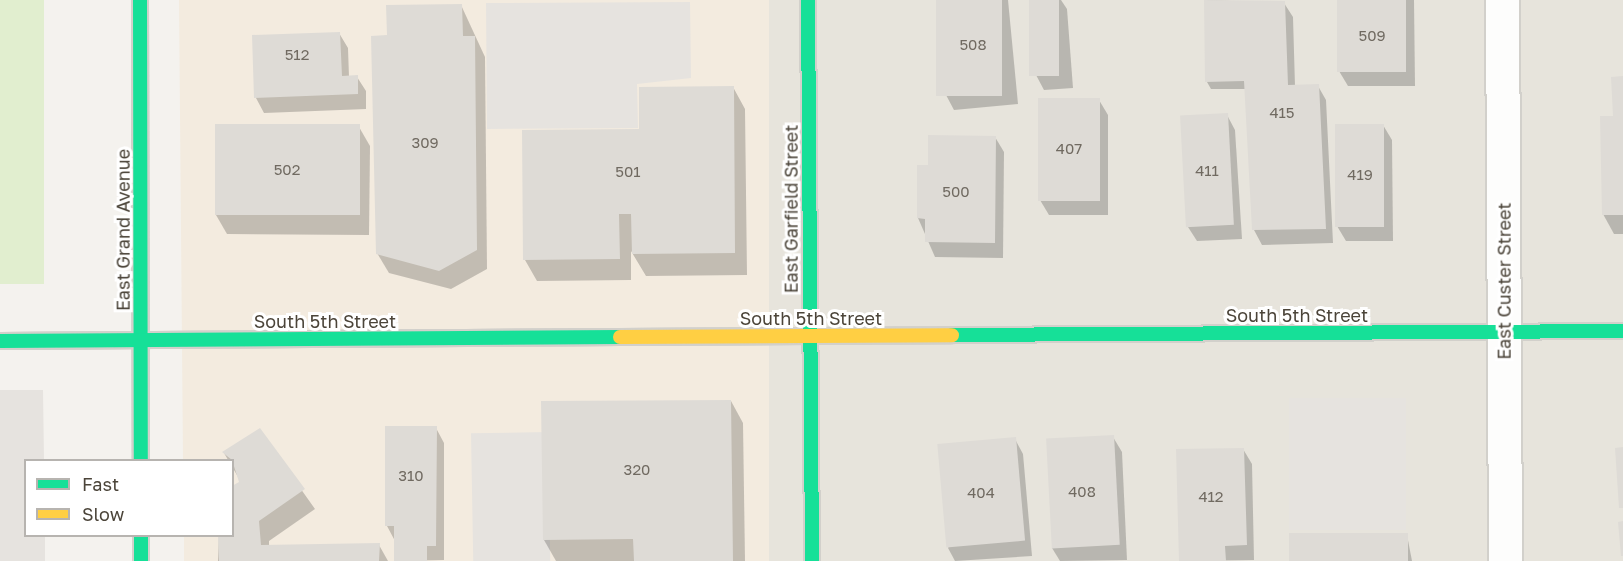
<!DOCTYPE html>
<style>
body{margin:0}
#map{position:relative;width:1623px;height:561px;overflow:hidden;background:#f4f2ee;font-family:"Golos Text",sans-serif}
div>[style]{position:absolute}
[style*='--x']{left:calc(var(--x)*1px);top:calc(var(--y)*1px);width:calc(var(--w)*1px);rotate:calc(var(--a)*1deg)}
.residential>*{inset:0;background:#e7e4dc;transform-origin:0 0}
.commercial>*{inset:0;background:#f3ebdf}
.green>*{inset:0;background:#e1eecf;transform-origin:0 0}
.parking>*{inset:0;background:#e6e3df;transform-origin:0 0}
.shadow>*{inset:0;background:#0003}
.building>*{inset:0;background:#dedbd6;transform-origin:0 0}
.roads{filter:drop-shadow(2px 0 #d2d0cb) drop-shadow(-2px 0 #d2d0cb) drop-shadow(0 2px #d2d0cb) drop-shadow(0 -2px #d2d0cb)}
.street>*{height:33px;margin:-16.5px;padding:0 16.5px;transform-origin:16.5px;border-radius:16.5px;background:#fdfdfc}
.fast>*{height:14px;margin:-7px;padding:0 7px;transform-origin:7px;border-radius:7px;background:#16e098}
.slow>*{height:14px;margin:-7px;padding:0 7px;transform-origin:7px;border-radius:7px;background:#ffcf43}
span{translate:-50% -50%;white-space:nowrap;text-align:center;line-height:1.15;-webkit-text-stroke:6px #fff;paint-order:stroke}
.number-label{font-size:15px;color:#706a61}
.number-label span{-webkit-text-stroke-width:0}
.street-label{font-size:18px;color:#4b4439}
.legend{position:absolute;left:24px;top:459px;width:210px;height:78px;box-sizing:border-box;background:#fff;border:2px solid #b7b4b0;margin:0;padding:8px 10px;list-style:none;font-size:18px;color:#4b4439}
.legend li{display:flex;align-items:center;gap:12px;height:30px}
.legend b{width:30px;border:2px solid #b7b4b0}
</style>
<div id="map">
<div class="residential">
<i style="left:769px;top:0;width:854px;height:561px"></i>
</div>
<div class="commercial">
<i style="clip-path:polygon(179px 0,769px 0,769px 561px,184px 561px,184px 536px,232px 536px,232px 460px,183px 460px)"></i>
</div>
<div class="green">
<i style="left:0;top:0;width:44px;height:284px"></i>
</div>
<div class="parking">
<i style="clip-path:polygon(690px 2px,691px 78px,637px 84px,638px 128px,487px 129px,486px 3px)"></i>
<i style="clip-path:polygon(0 390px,43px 390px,44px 460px,26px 460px,26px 536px,45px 536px,45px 561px,0 561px)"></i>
<i style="left:1406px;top:398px;width:132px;height:117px;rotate:90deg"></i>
<i style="left:548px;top:432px;width:129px;height:77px;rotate:89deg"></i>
</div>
<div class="shadow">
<i style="clip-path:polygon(937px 0,1008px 0,1018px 104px,954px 110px,946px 95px)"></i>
<i style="clip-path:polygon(1030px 0,1061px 0,1067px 9px,1073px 88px,1044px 90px,1036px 75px)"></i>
<i style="clip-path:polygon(1205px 0,1284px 3px,1293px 17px,1295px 86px,1318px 86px,1326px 100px,1333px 243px,1262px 245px,1254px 230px,1247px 89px,1211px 89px,1207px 82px)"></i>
<i style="clip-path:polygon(1339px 0,1414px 0,1415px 86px,1348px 86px,1339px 71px)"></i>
<i style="clip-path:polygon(461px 5px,485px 57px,487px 269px,451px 289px,389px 273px,377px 253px,388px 36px)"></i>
<i style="clip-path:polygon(339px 33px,348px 48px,349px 77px,357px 77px,366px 91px,366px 109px,264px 113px,256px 98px,254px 37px)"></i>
<i style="clip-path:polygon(1623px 78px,1623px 234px,1614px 234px,1603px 214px)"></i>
<i style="clip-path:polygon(733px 87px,745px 109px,747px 275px,646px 276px,631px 251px,631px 280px,537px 281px,525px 260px,641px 130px)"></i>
<i style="clip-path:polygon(1099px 100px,1108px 115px,1108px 215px,1049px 215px,1040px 200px)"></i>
<i style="clip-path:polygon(1227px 115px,1235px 130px,1242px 239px,1197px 241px,1188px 227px)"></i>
<i style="clip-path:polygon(1383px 125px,1392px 140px,1393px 241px,1346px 241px,1337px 226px)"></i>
<i style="clip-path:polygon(359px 127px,370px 146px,369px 235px,227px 234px,216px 215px)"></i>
<i style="clip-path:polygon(995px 137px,1004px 152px,1003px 258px,935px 257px,918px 218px,929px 166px)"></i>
<i style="clip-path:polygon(731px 401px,743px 423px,745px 561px,556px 561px,544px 540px)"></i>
<i style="clip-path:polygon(436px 428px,444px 443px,444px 560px,396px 561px,395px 541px,387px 526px)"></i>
<i style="clip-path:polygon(259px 430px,315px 509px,269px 541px,269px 546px,379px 545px,388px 561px,218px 561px,219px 536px,232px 536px,241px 482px,224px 453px)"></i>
<i style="clip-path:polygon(1113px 437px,1122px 452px,1127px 560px,1060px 561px,1052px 548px)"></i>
<i style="clip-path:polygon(1015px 439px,1023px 454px,1032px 556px,955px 561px,948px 548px)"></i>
<i style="clip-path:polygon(1243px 449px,1252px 464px,1254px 560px,1181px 561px)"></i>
<i style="clip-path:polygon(1407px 535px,1412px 561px,1291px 561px)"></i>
</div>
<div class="building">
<i style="left:936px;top:0;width:66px;height:96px"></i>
<i style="left:1029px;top:0;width:30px;height:76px"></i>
<i style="clip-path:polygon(1204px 0,1285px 1px,1288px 85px,1319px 84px,1326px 229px,1252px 230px,1244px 81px,1205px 82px)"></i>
<i style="left:1337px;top:0;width:69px;height:72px"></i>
<i style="clip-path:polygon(462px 4px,463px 36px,475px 36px,477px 250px,439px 271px,376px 254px,371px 36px,387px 35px,386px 5px)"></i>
<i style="clip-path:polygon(340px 32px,342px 76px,358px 75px,358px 94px,254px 98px,252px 35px)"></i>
<i style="clip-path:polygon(1623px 76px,1623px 215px,1602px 215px,1600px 116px,1613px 116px,1611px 77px)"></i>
<i style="clip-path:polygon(734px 86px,735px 253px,632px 254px,631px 214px,619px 214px,620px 259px,523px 260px,522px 130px,639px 129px,639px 87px)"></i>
<i style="left:1038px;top:98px;width:62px;height:103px"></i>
<i style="left:1228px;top:113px;width:112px;height:48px;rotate:87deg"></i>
<i style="left:215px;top:124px;width:145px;height:91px"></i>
<i style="left:1335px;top:124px;width:49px;height:103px"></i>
<i style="clip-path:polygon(928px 135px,996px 136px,995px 243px,925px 242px,925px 219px,917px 218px,917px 165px,928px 165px)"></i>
<i style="clip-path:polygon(731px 400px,733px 561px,634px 561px,633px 539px,543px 540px,541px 401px)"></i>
<i style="clip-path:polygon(385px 426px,437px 426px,436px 546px,427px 546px,427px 561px,394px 561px,394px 526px,385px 526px)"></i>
<i style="clip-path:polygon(260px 428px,305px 489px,259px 521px,261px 545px,380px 543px,379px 561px,219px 561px,218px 536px,232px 536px,232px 486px,239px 482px,232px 460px,222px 452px)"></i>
<i style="left:1114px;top:435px;width:110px;height:68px;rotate:87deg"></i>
<i style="left:1016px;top:437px;width:104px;height:79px;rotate:85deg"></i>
<i style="clip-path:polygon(1623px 447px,1623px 508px,1619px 508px,1615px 448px)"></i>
<i style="clip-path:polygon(1244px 448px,1247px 545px,1225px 546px,1226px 561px,1179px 561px,1176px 449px)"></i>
<i style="clip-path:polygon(1623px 521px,1623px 556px,1621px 556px,1618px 522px)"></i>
<i style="left:1408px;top:533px;width:28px;height:119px;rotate:90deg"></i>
</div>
<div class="roads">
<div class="street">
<i style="--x:1502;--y:0;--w:561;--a:89.69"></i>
</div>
<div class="fast">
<i style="--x:140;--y:0;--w:460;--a:89.9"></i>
<i style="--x:808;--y:0;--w:561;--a:89.59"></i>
<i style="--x:952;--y:335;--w:671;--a:-0.34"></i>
<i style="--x:0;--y:341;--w:620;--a:-0.37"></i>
<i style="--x:141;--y:536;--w:25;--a:90"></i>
</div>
<div class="slow">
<i style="--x:620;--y:337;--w:332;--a:-0.3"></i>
</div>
</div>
<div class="number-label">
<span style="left:1372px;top:36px">509</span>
<span style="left:973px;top:45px">508</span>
<span style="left:297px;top:55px">512</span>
<span style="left:1282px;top:113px">415</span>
<span style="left:425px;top:143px">309</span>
<span style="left:1069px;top:149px">407</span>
<span style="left:287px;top:170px">502</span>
<span style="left:1207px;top:171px">411</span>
<span style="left:628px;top:172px">501</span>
<span style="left:1360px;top:175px">419</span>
<span style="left:956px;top:192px">500</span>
<span style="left:637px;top:470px">320</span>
<span style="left:411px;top:476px">310</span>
<span style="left:1082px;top:492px">408</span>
<span style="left:981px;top:493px">404</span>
<span style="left:1211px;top:497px">412</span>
</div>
<div class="street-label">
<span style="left:791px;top:209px;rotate:-90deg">East Garfield Street</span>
<span style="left:123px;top:230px;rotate:-90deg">East Grand Avenue</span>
<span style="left:1504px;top:281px;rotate:-90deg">East Custer Street</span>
<span style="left:1297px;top:315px">South 5th Street</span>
<span style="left:811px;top:318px">South 5th Street</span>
<span style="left:325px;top:321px">South 5th Street</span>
</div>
<ul class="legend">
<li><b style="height:8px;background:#16e098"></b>Fast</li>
<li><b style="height:8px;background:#ffcf43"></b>Slow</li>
</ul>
</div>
